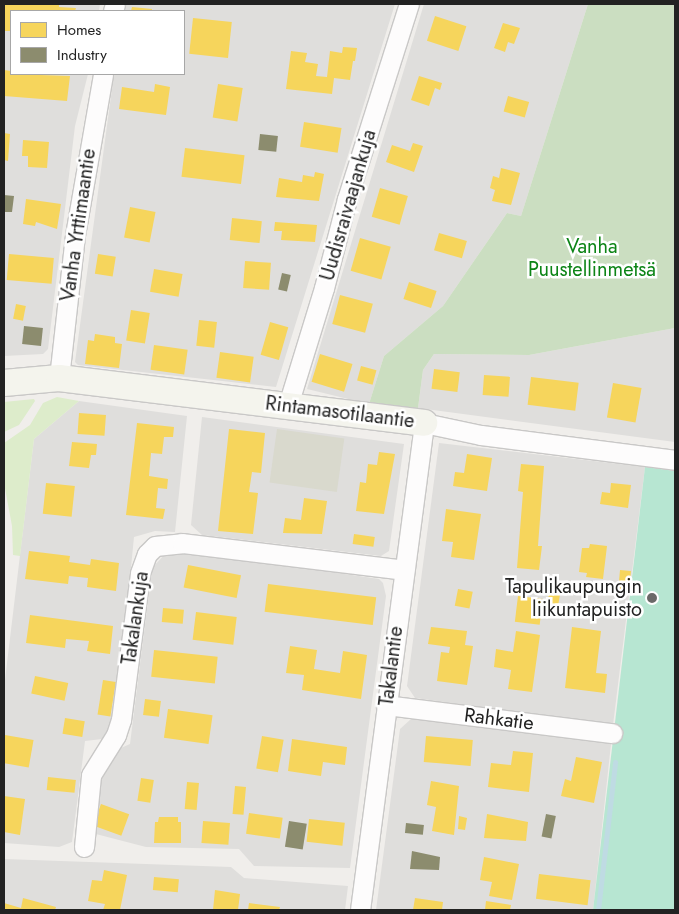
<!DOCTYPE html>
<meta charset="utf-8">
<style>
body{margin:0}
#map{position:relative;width:679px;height:914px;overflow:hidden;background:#f0eeeb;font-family:Jost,sans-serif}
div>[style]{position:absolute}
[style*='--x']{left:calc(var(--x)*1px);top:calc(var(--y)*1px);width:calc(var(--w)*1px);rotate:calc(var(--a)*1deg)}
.residential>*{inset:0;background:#dfdedc}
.construction>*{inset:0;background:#d9d9cd;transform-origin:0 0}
.grass>*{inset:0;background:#ddeccb}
.forest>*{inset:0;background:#cbdec1}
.pitch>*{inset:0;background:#b7e6d2}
.homes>*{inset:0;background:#f6d55c;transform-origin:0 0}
.industry>*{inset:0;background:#8c8c6e;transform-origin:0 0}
.stream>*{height:5px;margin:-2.5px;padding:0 2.5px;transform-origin:2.5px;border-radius:2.5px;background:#bfdbe3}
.roads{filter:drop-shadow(1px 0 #c9c8c7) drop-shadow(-1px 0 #c9c8c7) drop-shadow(0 1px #c9c8c7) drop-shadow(0 -1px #c9c8c7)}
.street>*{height:19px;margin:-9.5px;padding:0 9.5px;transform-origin:9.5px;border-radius:9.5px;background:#fdfcfc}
.secondary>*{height:26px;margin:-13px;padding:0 13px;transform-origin:13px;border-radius:13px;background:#f4f4ed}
.dots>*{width:14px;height:14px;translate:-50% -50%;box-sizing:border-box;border:2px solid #fff;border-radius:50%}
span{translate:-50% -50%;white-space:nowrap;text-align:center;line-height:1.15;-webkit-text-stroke:5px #fff;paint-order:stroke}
.street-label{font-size:20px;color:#222}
.park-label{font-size:20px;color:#0c8416}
.poi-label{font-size:20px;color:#222}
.right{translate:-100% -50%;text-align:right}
.frame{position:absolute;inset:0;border:5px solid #222;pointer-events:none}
.legend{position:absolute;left:10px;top:10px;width:175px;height:65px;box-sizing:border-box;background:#fff;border:1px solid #a7a7a7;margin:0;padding:6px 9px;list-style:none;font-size:15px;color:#222}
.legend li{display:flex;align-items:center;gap:10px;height:25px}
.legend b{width:25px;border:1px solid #a7a7a7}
</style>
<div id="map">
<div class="residential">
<i style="clip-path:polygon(4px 4px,100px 4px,99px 11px,11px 11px,11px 74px,88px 74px,75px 126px,48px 349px,43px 354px,4px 356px)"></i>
<i style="clip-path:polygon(123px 4px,395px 4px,276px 387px,78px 365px,75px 362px,114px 74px,184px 74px,184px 11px,122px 11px)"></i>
<i style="clip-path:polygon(424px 4px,588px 4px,521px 216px,507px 213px,443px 306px,384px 356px,369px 404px,307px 389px)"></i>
<i style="clip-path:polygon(675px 328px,675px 442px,418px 408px,423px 370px,434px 354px,529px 355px)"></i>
<i style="clip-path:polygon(79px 401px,187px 416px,175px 532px,155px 531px,134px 537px,120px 678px,111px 728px,102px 739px,85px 741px,72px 842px,59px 847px,4px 843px,4px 688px,34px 439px)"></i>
<i style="clip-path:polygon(202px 417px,404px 444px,389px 551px,381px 556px,202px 535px,191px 525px)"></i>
<i style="clip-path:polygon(439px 443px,645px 467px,613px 725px,415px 698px,407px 686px)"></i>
<i style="clip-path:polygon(182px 550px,379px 579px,383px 583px,386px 596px,350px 868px,254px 866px,239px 849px,146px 847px,92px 833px,97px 784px,104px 767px,121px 748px,130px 744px,152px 568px,167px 552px)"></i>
<i style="clip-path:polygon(411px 719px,611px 744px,593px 910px,376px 910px,400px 729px)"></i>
<i style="clip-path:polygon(4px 859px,231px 867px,244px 878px,348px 886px,345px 910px,4px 910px)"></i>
</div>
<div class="construction">
<i style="left:277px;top:429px;width:68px;height:54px;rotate:8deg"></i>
</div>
<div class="grass">
<i style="clip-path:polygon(57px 397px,79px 401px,34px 439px,20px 556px,13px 555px,12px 526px,4px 483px,4px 443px,30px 425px,43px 403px)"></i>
<i style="clip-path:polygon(34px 399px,35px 401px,19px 425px,4px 432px,4px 402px)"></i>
</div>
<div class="forest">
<i style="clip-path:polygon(588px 4px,675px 4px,675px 328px,529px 355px,434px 354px,423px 370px,418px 408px,369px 404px,384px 356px,443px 306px,507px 213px,521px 216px)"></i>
</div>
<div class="pitch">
<i style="clip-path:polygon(645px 467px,675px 471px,675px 910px,593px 910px)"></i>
</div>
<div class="homes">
<i style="clip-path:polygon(4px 4px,59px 4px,59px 7px,76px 8px,75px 11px,11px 11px,11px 31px,4px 31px)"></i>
<i style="clip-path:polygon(132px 7px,152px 9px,152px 11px,131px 11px)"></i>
<i style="left:435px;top:16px;width:33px;height:26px;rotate:18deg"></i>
<i style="left:193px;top:18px;width:39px;height:36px;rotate:6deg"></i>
<i style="clip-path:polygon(503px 23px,520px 28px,514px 44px,508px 42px,505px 52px,494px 48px)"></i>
<i style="clip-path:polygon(343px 47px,357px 48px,355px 61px,353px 61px,350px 80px,334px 78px,332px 94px,286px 89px,291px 51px,307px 53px,305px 62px,318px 64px,316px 76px,327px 77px,330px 51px,342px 53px)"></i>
<i style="clip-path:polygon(4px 70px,11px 71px,11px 74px,70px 76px,67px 101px,4px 96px)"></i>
<i style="clip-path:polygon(419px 76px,442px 83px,440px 90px,435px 88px,429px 106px,411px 100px)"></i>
<i style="clip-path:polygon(155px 84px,170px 87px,166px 115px,119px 109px,122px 87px,154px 92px)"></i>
<i style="left:218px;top:84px;width:25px;height:34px;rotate:9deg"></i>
<i style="left:508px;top:96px;width:22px;height:16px;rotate:16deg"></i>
<i style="left:304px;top:122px;width:38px;height:25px;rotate:9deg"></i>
<i style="clip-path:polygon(4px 133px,10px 134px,8px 161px,4px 160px)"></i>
<i style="clip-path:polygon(23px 140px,49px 142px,47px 168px,28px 167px,28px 156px,22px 156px)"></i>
<i style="clip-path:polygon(413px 143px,423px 146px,414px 172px,386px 162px,392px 145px,410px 151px)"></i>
<i style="left:185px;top:148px;width:60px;height:29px;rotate:7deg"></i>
<i style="clip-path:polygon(501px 168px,520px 173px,511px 205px,492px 201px,495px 190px,490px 188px,493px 176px,499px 178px)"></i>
<i style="clip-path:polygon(315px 172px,324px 174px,319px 201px,276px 197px,279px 178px,302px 182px,303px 175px,314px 177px)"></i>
<i style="left:380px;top:188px;width:29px;height:30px;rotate:16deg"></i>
<i style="clip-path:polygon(26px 199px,61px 204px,57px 229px,36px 222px,35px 226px,23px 224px)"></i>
<i style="left:130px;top:207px;width:26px;height:31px;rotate:11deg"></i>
<i style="left:232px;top:218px;width:30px;height:22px;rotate:6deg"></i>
<i style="clip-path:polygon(275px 222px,317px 225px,315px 242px,281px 240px,282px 231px,274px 231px)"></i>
<i style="left:439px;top:233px;width:29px;height:18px;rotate:16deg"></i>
<i style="left:360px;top:238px;width:32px;height:34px;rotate:16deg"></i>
<i style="left:9px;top:254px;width:45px;height:26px;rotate:5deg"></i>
<i style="left:98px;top:254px;width:18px;height:20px;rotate:9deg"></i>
<i style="left:245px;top:261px;width:26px;height:27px;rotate:4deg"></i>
<i style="left:154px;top:269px;width:29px;height:23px;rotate:10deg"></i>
<i style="left:409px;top:282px;width:29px;height:18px;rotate:18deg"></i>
<i style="left:340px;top:295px;width:34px;height:30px;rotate:15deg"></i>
<i style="left:16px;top:304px;width:10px;height:15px;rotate:11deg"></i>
<i style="left:131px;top:310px;width:19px;height:31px;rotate:9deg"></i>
<i style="left:199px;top:320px;width:18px;height:26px;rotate:6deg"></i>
<i style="left:270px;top:322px;width:19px;height:34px;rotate:16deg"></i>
<i style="clip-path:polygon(95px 334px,115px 337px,115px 343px,122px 344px,119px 368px,85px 364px,88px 340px,94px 341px)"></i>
<i style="left:154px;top:345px;width:34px;height:25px;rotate:8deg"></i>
<i style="left:220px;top:352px;width:34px;height:26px;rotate:8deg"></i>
<i style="left:320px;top:354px;width:34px;height:29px;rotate:17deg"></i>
<i style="left:361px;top:366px;width:16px;height:15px;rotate:15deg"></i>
<i style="left:434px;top:369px;width:26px;height:20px;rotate:7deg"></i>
<i style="left:484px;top:375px;width:26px;height:20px;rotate:4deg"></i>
<i style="left:531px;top:377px;width:48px;height:28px;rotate:7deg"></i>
<i style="left:613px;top:383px;width:29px;height:35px;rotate:10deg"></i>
<i style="left:79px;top:413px;width:27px;height:21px;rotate:4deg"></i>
<i style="clip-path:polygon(137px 423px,174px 427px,173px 437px,164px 437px,162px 454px,151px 453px,149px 476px,168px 479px,167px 489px,158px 488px,156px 508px,165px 509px,163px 519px,126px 515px)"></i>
<i style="clip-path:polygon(229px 429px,265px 433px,261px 473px,252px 472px,249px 492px,258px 493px,253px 534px,218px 531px)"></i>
<i style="clip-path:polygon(72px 442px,97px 444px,96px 455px,91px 455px,89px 468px,69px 466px)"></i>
<i style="clip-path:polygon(379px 452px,395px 454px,384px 514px,356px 511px,360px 482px,366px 483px,368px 464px,377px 465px)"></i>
<i style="clip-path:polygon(467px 454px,492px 458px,487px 491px,453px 486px,455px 472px,464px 473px)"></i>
<i style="clip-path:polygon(521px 464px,544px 466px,538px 546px,542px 546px,539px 570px,517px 568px,523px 492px,518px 491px)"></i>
<i style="left:46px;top:483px;width:29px;height:31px;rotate:6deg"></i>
<i style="clip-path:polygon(611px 483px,631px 485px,628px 508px,600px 504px,602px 492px,610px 493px)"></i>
<i style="clip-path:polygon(304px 498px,327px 501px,322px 534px,283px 533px,285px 518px,301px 520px)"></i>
<i style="clip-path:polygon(446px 509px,481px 514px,474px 560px,451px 557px,453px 542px,442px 541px)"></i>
<i style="left:354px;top:534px;width:21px;height:10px;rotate:8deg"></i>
<i style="clip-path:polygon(590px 544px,607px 546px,603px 579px,586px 577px,587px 573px,579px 572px,582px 548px,589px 548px)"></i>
<i style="clip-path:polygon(29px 551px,70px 556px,69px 562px,90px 565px,91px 559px,119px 563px,116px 591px,87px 587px,88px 578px,69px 576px,68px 584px,25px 579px)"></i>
<i style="left:188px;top:565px;width:54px;height:23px;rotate:11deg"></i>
<i style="left:620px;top:570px;width:11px;height:24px;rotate:5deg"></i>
<i style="left:268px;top:584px;width:109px;height:28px;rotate:7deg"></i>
<i style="left:550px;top:588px;width:11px;height:20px;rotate:10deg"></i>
<i style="left:458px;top:589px;width:15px;height:17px;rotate:11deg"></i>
<i style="left:518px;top:596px;width:25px;height:26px;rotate:7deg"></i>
<i style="left:163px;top:608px;width:21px;height:14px;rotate:5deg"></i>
<i style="left:196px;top:612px;width:41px;height:28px;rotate:7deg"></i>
<i style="clip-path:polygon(30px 615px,113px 626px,110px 654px,87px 651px,89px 641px,66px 639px,65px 648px,26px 643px)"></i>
<i style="clip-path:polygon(431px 627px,467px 631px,465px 645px,473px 646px,467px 685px,437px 681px,441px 652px,449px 653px,450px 647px,428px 644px)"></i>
<i style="clip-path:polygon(572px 627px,601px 631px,596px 673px,607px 674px,605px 693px,565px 688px)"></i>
<i style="clip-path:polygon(516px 631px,540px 635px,532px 692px,508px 689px,511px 670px,494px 667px,496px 649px,513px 652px)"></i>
<i style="clip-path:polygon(290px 646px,317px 650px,314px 669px,340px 673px,343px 651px,367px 655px,361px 699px,302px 690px,304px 675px,286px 673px)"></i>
<i style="left:154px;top:650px;width:64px;height:27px;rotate:6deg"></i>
<i style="left:35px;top:676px;width:34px;height:18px;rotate:12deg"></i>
<i style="left:103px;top:680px;width:13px;height:35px;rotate:9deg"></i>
<i style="left:145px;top:699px;width:16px;height:16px;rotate:7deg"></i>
<i style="left:168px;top:709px;width:45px;height:29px;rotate:8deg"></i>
<i style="left:65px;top:718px;width:20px;height:16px;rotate:9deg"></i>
<i style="left:5px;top:735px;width:29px;height:28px;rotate:10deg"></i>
<i style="left:262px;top:736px;width:22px;height:33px;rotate:10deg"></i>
<i style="left:426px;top:736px;width:47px;height:26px;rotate:5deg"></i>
<i style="clip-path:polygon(292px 739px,347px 747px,345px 765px,323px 762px,321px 776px,288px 771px)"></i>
<i style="clip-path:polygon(513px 751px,533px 753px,529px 792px,488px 787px,491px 763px,511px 765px)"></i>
<i style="clip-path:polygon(576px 757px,602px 762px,594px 803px,561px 796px,565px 779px,571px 781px)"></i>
<i style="left:48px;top:777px;width:28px;height:13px;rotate:6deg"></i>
<i style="left:141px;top:778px;width:13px;height:23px;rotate:9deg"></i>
<i style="clip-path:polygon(431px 781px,459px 786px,454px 835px,432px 831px,436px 807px,427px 805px)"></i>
<i style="left:187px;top:782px;width:12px;height:27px;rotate:5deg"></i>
<i style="left:235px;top:786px;width:11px;height:28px;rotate:5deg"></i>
<i style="clip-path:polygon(4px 796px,25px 799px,20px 835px,4px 832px)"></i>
<i style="left:101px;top:804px;width:30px;height:23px;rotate:20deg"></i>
<i style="left:249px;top:813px;width:34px;height:21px;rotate:8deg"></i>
<i style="clip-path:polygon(487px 814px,528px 822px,526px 841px,484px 838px)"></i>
<i style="clip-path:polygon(459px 816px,467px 818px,465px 830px,458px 829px)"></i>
<i style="clip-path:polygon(159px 817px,178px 817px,178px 822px,181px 822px,181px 843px,154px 843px,155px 822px,158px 822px)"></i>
<i style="left:309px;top:819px;width:36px;height:23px;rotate:6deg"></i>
<i style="left:203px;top:821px;width:27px;height:22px;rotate:4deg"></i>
<i style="clip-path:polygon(484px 857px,519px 864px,512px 900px,489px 896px,492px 882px,480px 880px)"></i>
<i style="clip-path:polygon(104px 870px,127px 875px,120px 910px,103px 910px,105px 904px,88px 901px,92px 880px,102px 881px)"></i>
<i style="left:539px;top:874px;width:52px;height:25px;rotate:7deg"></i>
<i style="left:154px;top:877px;width:25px;height:13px;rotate:5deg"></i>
<i style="clip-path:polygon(215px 890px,240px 894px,238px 910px,213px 910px)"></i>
<i style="clip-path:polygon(23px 898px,56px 907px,55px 910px,4px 910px,4px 903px,21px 908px)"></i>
<i style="clip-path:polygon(415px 898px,443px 902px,442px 910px,413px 910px)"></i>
<i style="clip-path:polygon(486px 901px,511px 905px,510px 910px,485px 910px)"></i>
<i style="clip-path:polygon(249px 903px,280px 907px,279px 910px,248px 910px)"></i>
</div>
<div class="industry">
<i style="left:260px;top:134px;width:18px;height:16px;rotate:6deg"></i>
<i style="clip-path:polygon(4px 195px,14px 196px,12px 212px,4px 212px)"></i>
<i style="left:282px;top:273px;width:9px;height:17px;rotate:13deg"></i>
<i style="left:24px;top:326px;width:19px;height:18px;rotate:6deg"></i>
<i style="left:546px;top:814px;width:10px;height:23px;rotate:11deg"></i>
<i style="left:289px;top:821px;width:18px;height:26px;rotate:9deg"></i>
<i style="left:406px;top:823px;width:18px;height:10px;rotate:6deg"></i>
<i style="clip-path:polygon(412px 851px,440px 857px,439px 870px,410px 869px)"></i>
</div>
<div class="stream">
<i style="--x:598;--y:910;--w:149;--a:-83.4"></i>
</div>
<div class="roads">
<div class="street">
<i style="--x:113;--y:11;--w:7;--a:-74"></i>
<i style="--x:59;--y:378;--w:144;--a:-83.6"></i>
<i style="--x:75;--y:235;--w:163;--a:-80.1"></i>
<i style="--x:288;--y:405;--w:122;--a:-72.9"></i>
<i style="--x:324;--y:288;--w:92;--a:-75.5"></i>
<i style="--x:347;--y:199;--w:205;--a:-72.4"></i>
<i style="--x:386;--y:705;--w:228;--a:7.1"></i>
<i style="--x:84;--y:847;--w:72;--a:-84.4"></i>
<i style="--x:91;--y:775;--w:47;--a:-58"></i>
<i style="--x:116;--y:735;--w:16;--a:-72"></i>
<i style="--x:121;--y:720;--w:148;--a:-82.6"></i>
<i style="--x:140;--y:573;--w:20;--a:-70"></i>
<i style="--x:147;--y:554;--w:11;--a:-45"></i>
<i style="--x:155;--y:546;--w:27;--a:-6"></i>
<i style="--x:182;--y:543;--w:224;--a:6.9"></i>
<i style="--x:360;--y:910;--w:491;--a:-82.5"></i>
<i style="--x:424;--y:423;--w:58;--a:11.9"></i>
<i style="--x:481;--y:435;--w:196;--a:7.3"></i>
</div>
<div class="secondary">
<i style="--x:4;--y:383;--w:55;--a:-5.2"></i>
<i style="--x:59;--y:378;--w:368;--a:7"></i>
</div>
</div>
<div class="dots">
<i style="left:652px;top:598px;background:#6a6968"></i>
</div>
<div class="street-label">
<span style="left:348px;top:205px;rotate:-74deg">Uudisraivaajankuja</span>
<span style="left:78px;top:225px;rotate:-82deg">Vanha Yrttimaantie</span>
<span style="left:340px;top:412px;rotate:7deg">Rintamasotilaantie</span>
<span style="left:135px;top:618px;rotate:-82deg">Takalankuja</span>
<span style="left:391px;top:666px;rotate:-83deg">Takalantie</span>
<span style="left:499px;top:719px;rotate:7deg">Rahkatie</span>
</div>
<div class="park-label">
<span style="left:592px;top:258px">Vanha<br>Puustellinmetsä</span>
</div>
<div class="poi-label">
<span class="right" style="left:642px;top:598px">Tapulikaupungin<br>liikuntapuisto</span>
</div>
<div class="frame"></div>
<ul class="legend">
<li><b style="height:14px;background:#f6d55c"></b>Homes</li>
<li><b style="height:14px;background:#8c8c6e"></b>Industry</li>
</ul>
</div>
